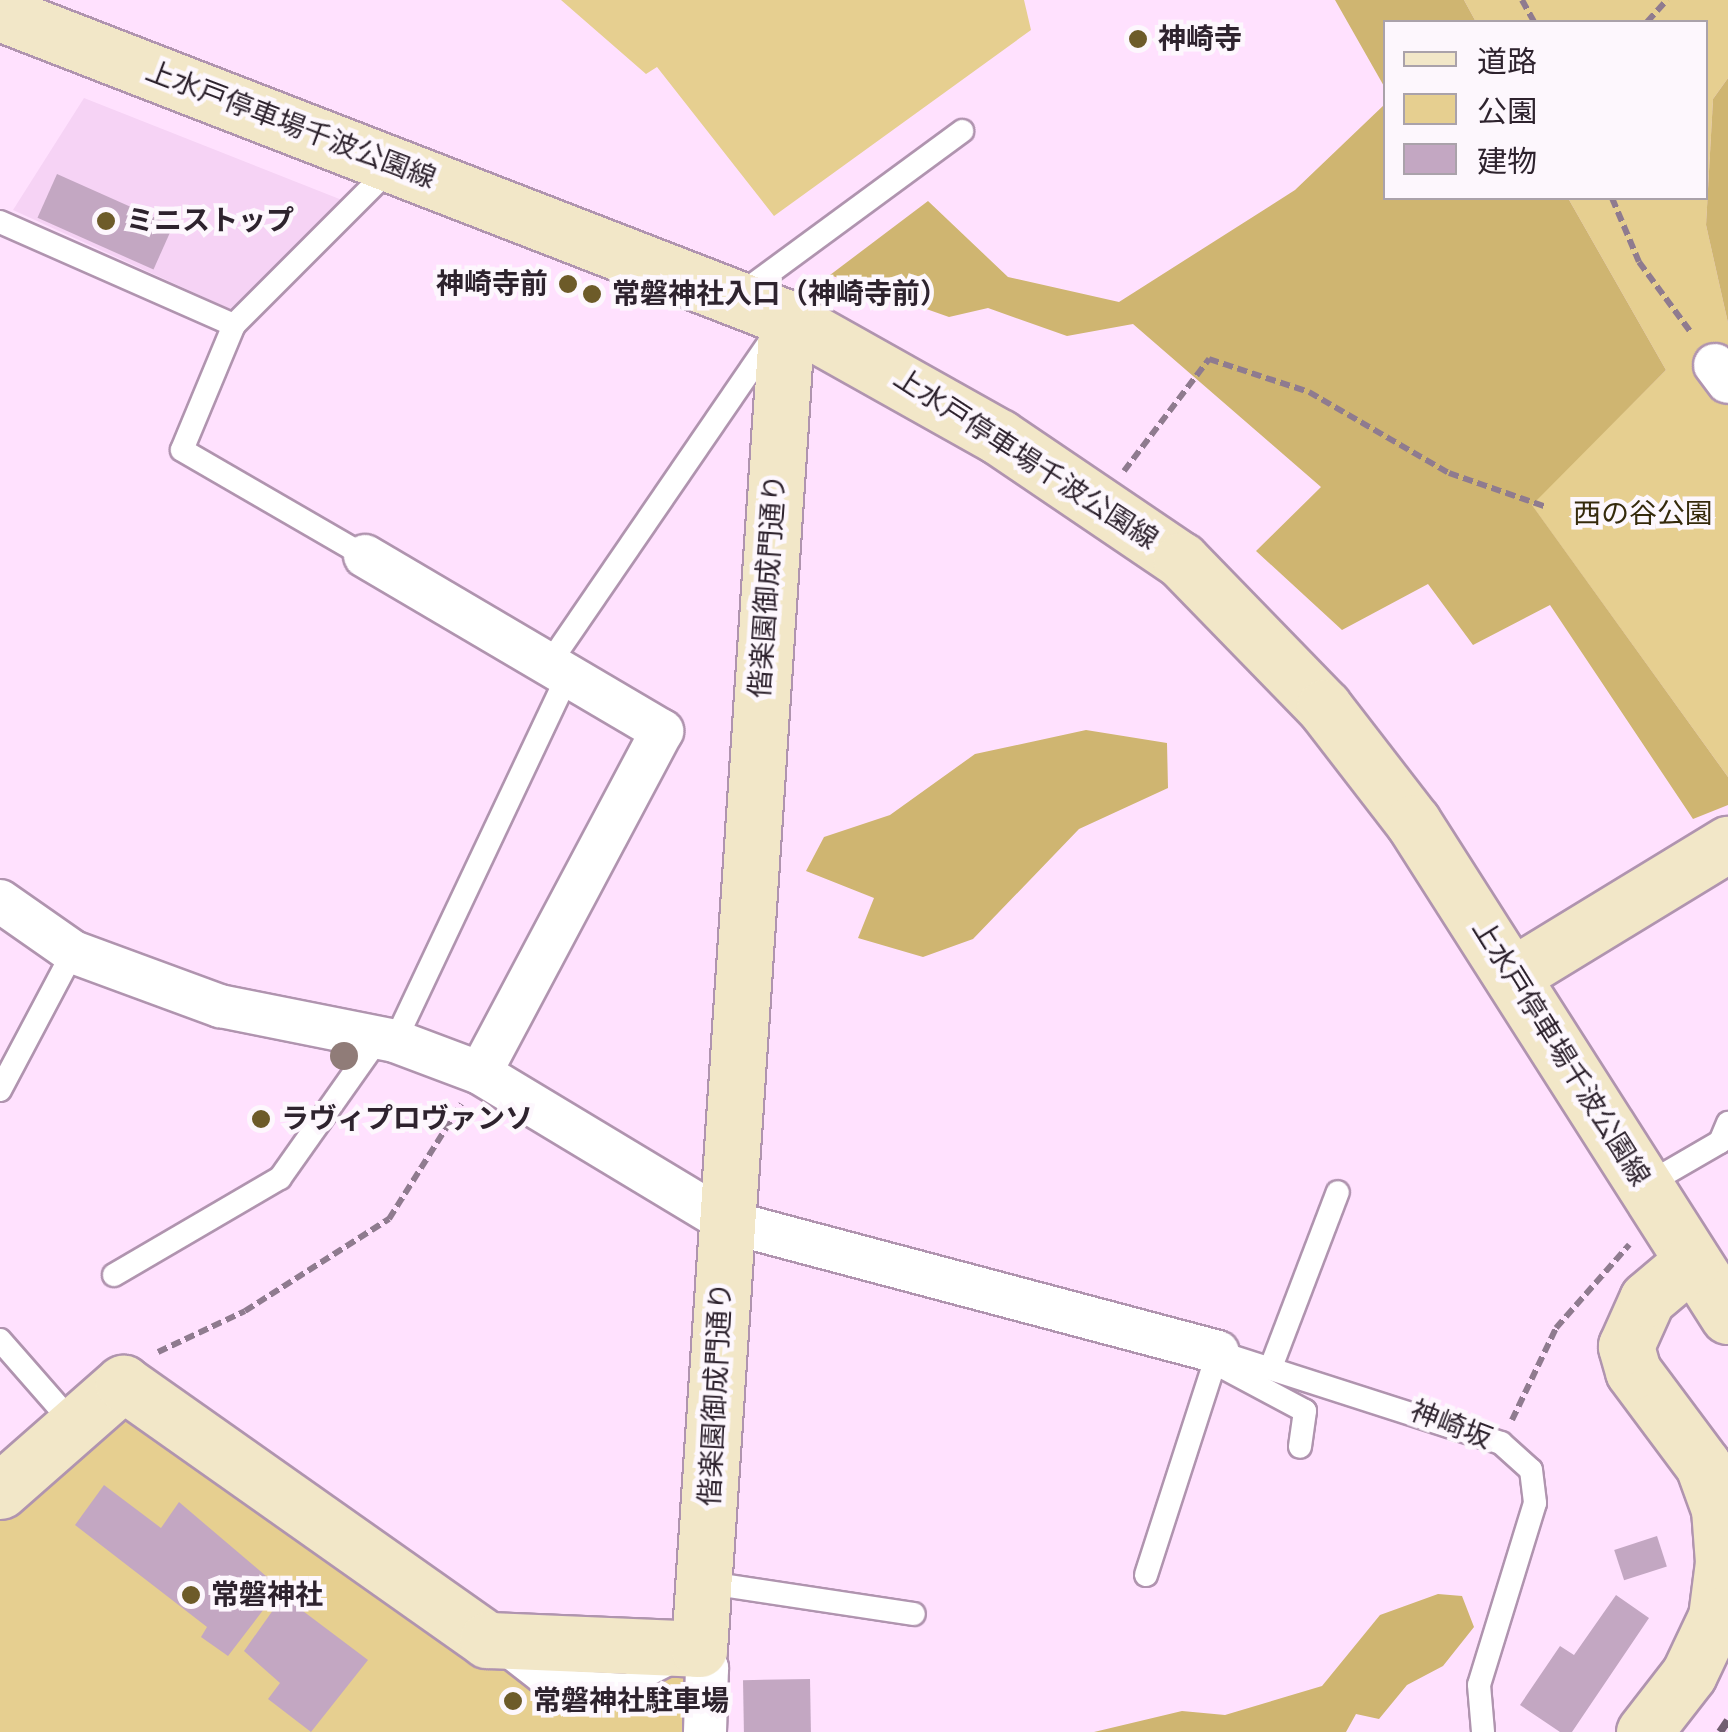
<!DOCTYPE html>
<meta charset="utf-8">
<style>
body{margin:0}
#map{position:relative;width:1728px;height:1732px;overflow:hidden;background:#ffe1fe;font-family:Raleway,"Noto Sans JP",sans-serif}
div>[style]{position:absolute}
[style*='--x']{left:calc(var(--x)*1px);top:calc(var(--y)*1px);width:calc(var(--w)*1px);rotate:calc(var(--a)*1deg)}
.built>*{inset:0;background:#f6d3f5}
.green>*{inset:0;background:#e6cf90}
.forest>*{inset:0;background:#cfb571}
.building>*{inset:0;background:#c3a7c2;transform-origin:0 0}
.path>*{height:6px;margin-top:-3px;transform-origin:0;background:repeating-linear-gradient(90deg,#8f7b8f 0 10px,transparent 0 15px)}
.roads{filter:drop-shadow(2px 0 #b094af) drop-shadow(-2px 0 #b094af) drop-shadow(0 2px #b094af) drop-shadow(0 -2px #b094af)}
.lane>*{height:22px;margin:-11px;padding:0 11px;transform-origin:11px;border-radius:11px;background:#fff}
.street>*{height:42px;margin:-21px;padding:0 21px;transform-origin:21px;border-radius:21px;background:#fff}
.secondary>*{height:55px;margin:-27.5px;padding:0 27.5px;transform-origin:27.5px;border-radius:27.5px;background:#f2e7c8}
.rail>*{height:8px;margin-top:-4px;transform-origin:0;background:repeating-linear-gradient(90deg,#715f70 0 20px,transparent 0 30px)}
.trees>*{width:28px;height:28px;margin:-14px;border-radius:50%;background:#907c78}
.dots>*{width:28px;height:28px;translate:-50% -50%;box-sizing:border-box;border:5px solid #fdf7fd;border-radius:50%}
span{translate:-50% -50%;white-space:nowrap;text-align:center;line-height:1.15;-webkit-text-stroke:9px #fdf7fd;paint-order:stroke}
.poi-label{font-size:28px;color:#2e232e;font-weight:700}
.left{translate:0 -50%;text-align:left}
.right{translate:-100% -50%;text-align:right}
.street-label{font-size:28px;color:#2e232e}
.park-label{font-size:28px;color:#352a0b}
.legend{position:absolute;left:1383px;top:20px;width:325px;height:180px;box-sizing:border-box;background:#fdf7fd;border:2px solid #aaa2aa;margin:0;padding:12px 18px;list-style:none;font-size:30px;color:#2e232e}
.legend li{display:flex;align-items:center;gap:20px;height:50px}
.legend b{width:50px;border:2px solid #aaa2aa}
</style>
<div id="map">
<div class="built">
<i style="clip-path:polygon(84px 98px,347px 202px,230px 309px,13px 210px)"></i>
</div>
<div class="green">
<i style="clip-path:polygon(561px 0,1024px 0,1031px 30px,774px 216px,657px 67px,646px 74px)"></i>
<i style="clip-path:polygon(1464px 0,1728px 0,1728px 78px,1713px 99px,1706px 225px,1728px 323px,1728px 777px,1531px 504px,1666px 370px,1568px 198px,1706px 198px,1706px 22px,1476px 22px)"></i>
<i style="clip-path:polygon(129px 1404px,486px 1646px,696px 1656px,694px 1732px,0 1732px,0 1513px)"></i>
</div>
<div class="forest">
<i style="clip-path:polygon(1335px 0,1464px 0,1476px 22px,1386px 22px,1385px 88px)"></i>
<i style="clip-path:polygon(1728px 78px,1728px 323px,1706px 225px,1713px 99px)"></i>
<i style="clip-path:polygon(1385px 104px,1386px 198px,1568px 198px,1666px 370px,1532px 505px,1728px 777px,1728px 805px,1693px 819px,1550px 605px,1473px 645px,1428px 584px,1342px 630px,1256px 551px,1321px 487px,1133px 324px,1067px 336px,988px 308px,949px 317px,830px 275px,928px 201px,1008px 277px,1119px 302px,1295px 190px)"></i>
<i style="clip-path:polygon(1086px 730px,1167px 743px,1168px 788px,1079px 829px,973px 939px,923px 957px,858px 938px,874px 898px,806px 871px,824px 837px,890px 815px,975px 754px)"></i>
<i style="clip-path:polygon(1438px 1594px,1462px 1596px,1474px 1627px,1443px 1666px,1407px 1685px,1379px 1719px,1356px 1714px,1346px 1732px,1094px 1732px,1182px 1711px,1225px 1715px,1322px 1686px,1380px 1615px)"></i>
</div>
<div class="building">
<i style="left:57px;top:174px;width:127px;height:48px;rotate:24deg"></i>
<i style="clip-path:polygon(104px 1485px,161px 1528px,179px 1502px,280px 1588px,228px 1656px,201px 1637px,207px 1627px,75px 1525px)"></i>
<i style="left:1657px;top:1536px;width:32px;height:45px;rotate:72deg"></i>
<i style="clip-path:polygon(1616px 1595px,1649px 1618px,1572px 1732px,1560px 1732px,1520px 1705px,1560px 1646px,1574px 1655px)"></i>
<i style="clip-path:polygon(283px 1596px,368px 1660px,311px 1732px,268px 1699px,280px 1683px,244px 1651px)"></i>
<i style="left:810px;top:1679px;width:53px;height:67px;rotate:89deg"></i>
</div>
<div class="path">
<i style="--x:1522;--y:0;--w:25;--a:61"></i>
<i style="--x:1647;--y:22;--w:30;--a:-48"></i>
<i style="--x:1612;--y:198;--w:69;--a:67.1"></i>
<i style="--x:1639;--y:262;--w:89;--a:53.6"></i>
<i style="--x:1124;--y:471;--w:141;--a:-52.8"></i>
<i style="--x:1209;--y:359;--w:105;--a:18.3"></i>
<i style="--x:1309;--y:392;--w:162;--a:30.1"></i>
<i style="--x:1449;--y:473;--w:101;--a:19.2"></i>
<i style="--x:158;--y:1352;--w:96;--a:-25.2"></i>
<i style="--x:245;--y:1311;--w:171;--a:-32.6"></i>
<i style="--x:389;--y:1219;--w:136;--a:-57.9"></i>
<i style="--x:1512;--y:1420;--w:102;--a:-64.4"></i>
<i style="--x:1556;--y:1328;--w:111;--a:-48.7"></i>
</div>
<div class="roads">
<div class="lane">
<i style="--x:0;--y:222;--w:256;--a:23.8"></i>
<i style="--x:234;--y:325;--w:223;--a:-45"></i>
<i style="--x:739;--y:295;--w:277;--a:-36.3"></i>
<i style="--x:234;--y:325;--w:135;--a:112.6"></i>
<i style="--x:182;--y:450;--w:211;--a:30.1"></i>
<i style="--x:549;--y:664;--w:396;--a:-55.6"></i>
<i style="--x:395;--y:1041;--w:403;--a:-64.7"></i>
<i style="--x:0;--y:1090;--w:156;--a:-62.1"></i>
<i style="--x:1644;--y:1186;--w:88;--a:-30.1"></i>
<i style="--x:1720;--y:1142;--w:21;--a:-67"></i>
<i style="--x:114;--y:1275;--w:192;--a:-30.3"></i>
<i style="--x:280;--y:1178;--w:170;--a:-54.8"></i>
<i style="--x:0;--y:1340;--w:108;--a:48.8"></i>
<i style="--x:1215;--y:1363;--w:102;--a:28.1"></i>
<i style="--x:1305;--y:1411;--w:36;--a:98"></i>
<i style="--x:1271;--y:1367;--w:187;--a:-69.1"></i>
<i style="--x:1146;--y:1575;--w:234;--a:-72.1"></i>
<i style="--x:1218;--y:1352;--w:297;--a:17.8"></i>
<i style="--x:1501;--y:1443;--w:40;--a:42"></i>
<i style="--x:1531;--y:1470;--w:33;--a:83"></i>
<i style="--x:1535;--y:1503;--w:190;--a:107.1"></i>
<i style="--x:1479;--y:1685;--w:47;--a:85.1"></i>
<i style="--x:709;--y:1583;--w:207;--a:8.6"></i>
<i style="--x:502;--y:1652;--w:46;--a:37.9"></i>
<i style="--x:538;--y:1680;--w:90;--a:3.2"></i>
<i style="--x:628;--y:1685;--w:53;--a:-27.1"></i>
</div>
<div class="street">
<i style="--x:1715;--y:365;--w:21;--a:53"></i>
<i style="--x:365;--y:556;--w:345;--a:30.5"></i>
<i style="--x:662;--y:731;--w:387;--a:118"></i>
<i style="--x:0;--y:901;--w:89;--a:34.9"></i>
<i style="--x:73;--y:952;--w:157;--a:20.2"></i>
<i style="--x:220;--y:1006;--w:178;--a:11.3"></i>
<i style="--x:395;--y:1041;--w:91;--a:20.6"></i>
<i style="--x:480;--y:1073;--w:286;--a:31.1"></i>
<i style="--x:725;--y:1221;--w:510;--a:14.88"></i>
<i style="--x:699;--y:1649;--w:21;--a:67"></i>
<i style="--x:707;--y:1668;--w:64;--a:91.8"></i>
</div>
<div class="secondary">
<i style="--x:0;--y:13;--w:844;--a:21.18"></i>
<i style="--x:787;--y:318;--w:243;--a:29.3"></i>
<i style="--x:999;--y:437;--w:220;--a:34.1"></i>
<i style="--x:1181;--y:560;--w:205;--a:45.8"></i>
<i style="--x:1324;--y:707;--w:145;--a:52.3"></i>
<i style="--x:1413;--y:822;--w:586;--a:57.48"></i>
<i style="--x:1513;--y:975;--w:252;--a:-31.4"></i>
<i style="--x:0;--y:1491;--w:164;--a:-41.3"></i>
<i style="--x:123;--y:1383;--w:446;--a:35.2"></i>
<i style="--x:487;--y:1640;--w:212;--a:2.4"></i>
<i style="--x:699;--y:1649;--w:1334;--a:-86.22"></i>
<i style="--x:1644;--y:1732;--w:73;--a:-52.2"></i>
<i style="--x:1689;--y:1674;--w:63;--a:-64.7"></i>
<i style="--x:1716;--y:1617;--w:55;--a:-82.7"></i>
<i style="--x:1723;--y:1562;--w:53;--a:-94.3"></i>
<i style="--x:1719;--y:1509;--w:47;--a:-110"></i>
<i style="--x:1703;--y:1465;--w:117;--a:-126.7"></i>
<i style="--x:1633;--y:1371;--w:26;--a:-106"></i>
<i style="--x:1626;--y:1346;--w:51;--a:-65.9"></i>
<i style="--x:1647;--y:1299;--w:59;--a:-40.2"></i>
</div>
</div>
<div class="rail">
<i style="--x:1720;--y:1732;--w:14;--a:-56"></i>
</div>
<div class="trees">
<i style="left:344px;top:1056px"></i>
</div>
<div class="dots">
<i style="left:1138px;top:39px;background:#6d5b29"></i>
<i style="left:106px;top:221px;background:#6d5b29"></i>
<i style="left:568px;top:284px;background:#6d5b29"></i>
<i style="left:592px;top:294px;background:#6d5b29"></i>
<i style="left:261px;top:1119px;background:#6d5b29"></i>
<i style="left:191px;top:1595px;background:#6d5b29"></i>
<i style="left:513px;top:1701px;background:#6d5b29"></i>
</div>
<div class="poi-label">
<span class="left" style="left:1158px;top:39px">神崎寺</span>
<span class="left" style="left:126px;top:221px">ミニストップ</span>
<span class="right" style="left:548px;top:284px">神崎寺前</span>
<span class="left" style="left:612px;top:294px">常磐神社入口（神崎寺前）</span>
<span class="left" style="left:281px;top:1119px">ラヴィプロヴァンソ</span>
<span class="left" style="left:211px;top:1595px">常磐神社</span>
<span class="left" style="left:533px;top:1701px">常磐神社駐車場</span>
</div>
<div class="street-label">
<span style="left:291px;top:125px;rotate:21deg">上水戸停車場千波公園線</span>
<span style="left:1026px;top:459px;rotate:33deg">上水戸停車場千波公園線</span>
<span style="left:768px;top:586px;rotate:-86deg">偕楽園御成門通り</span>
<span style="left:1561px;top:1053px;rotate:58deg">上水戸停車場千波公園線</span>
<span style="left:716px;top:1394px;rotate:-87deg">偕楽園御成門通り</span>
<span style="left:1451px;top:1425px;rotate:21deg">神崎坂</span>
</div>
<div class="park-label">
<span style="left:1643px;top:514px">西の谷公園</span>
</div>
<ul class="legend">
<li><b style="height:12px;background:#f2e7c8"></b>道路</li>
<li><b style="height:28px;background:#e6cf90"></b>公園</li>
<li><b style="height:28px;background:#c3a7c2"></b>建物</li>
</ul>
</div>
